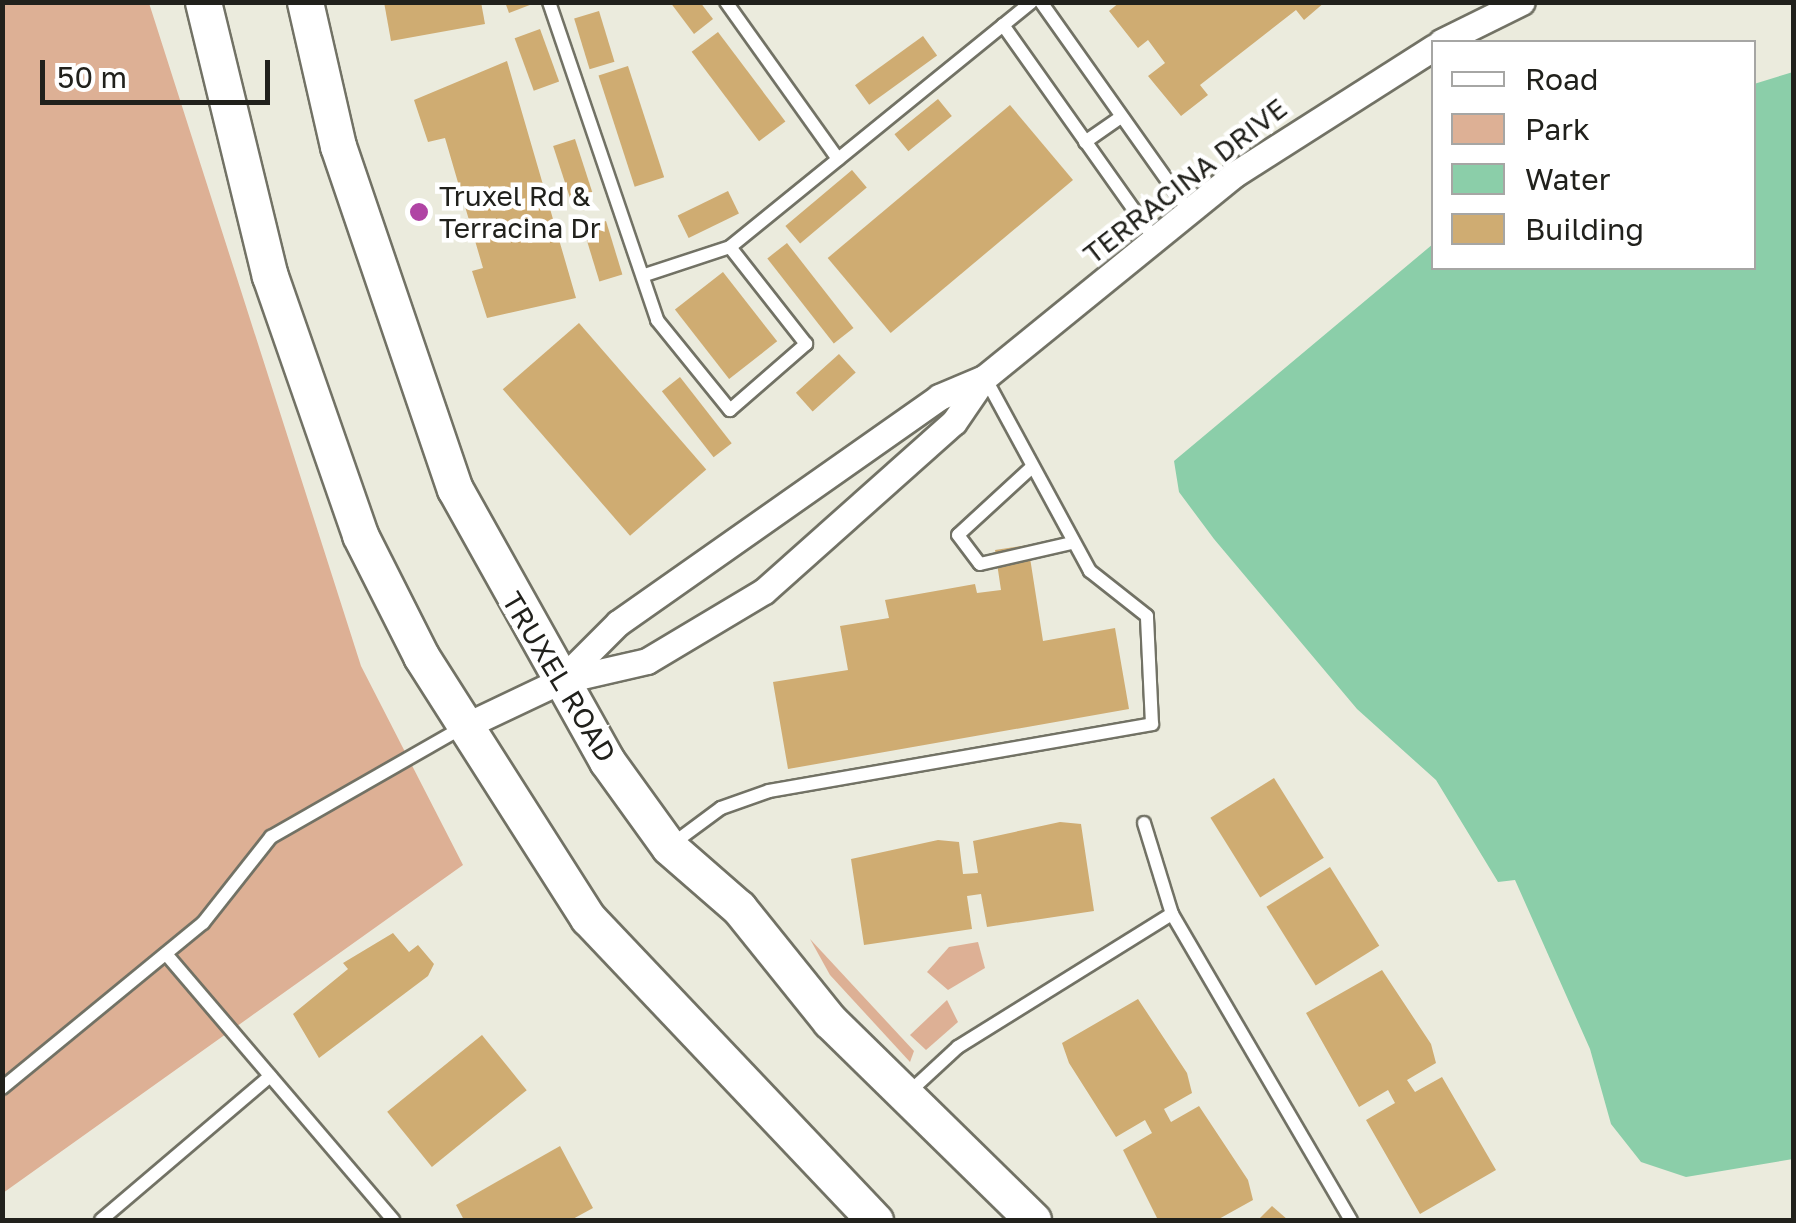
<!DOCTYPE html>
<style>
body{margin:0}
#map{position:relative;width:1796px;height:1223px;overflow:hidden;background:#ebebdd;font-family:"Golos Text",sans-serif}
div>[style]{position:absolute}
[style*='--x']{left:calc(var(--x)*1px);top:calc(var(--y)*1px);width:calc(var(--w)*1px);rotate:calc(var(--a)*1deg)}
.green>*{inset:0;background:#ddb095}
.water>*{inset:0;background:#8bcea9}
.building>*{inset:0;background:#cfac72;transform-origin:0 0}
.roads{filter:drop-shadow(2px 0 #727265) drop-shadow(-2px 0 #727265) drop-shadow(0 2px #727265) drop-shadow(0 -2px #727265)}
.service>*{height:12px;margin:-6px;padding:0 6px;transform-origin:6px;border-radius:6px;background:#fff}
.minor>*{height:25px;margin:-12.5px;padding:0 12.5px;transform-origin:12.5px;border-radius:12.5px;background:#fff}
.secondary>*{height:35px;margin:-17.5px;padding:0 17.5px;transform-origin:17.5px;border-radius:17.5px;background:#fff}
.dots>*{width:28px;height:28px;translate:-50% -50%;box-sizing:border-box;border:5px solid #fff;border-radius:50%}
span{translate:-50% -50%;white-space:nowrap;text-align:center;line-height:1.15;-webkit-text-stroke:9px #fff;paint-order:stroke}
.street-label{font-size:28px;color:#21211c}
.poi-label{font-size:28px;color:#21211c}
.left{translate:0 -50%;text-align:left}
.frame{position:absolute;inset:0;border:5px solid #21211c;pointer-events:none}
.legend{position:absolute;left:1431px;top:40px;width:325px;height:230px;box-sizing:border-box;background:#fff;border:2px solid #a6a6a4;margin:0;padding:12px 18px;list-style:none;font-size:30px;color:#21211c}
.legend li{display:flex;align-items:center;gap:20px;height:50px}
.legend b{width:50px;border:2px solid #a6a6a4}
.scale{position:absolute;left:40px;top:60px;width:230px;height:45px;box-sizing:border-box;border:5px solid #21211c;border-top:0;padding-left:12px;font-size:30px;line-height:35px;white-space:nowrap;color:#21211c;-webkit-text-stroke:8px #fff;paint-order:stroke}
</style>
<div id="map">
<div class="green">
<i style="clip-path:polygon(3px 3px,149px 3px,361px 666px,463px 865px,3px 1193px)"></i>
<i style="clip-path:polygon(810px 939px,914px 1051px,910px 1062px,830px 975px)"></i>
<i style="clip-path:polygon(978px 942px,985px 968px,948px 990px,927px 972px,949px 947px)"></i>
<i style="clip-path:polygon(947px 1000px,958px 1022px,926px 1050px,910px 1035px)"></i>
</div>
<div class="water">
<i style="clip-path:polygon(1793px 72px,1793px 1159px,1686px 1177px,1641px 1162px,1611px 1124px,1590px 1049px,1515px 880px,1498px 882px,1436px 780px,1357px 709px,1214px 539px,1179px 492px,1174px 461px,1433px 244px,1434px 268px,1754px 268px,1754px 84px)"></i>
</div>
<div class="building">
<i style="clip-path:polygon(384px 2px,481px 2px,485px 24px,391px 41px)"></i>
<i style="clip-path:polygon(505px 2px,535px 2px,535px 3px,509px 13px)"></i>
<i style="clip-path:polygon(670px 2px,700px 2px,713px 19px,694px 34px)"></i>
<i style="clip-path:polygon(1120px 2px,1325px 2px,1304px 20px,1296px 10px,1200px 85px,1208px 95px,1181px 116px,1148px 76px,1165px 63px,1148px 40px,1138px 48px,1109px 11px)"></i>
<i style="left:599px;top:11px;width:53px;height:26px;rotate:73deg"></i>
<i style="left:540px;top:29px;width:56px;height:27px;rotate:70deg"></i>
<i style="left:718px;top:32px;width:112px;height:33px;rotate:53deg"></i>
<i style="left:923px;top:36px;width:24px;height:84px;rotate:54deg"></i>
<i style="clip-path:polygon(507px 61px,576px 298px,487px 318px,472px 271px,483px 268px,445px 138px,428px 142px,414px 100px)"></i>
<i style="left:628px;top:66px;width:117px;height:31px;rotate:72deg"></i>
<i style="left:938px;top:99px;width:22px;height:56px;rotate:51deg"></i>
<i style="left:1010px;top:105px;width:98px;height:238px;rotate:50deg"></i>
<i style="left:575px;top:139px;width:56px;height:23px;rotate:72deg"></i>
<i style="left:852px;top:170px;width:23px;height:87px;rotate:50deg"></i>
<i style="left:728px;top:191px;width:25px;height:56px;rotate:64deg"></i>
<i style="left:606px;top:221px;width:56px;height:24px;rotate:73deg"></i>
<i style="left:787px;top:243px;width:108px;height:25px;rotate:52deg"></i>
<i style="left:723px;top:272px;width:88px;height:61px;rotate:52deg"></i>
<i style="left:579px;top:323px;width:194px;height:101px;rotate:49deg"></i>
<i style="left:839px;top:354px;width:25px;height:58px;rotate:48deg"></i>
<i style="left:680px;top:377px;width:84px;height:23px;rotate:52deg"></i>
<i style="clip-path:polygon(1028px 545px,1043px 641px,1115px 628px,1129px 709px,788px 769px,773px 682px,848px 670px,840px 626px,889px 618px,885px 600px,975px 584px,977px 593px,1001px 590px,995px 550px)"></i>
<i style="left:1274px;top:778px;width:94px;height:75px;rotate:58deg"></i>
<i style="clip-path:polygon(1060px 822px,1081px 824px,1094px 911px,987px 927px,981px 894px,967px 896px,972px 929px,864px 945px,851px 859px,938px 840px,959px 842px,963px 874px,978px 873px,973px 841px)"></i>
<i style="left:1330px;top:867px;width:93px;height:75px;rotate:58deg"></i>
<i style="clip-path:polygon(393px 933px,409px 952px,418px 945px,434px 964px,428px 976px,319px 1058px,293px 1014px,348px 969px,343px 963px)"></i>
<i style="clip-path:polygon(1382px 970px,1431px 1044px,1436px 1063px,1407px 1080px,1415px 1092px,1442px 1077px,1496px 1170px,1420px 1214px,1366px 1120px,1395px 1103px,1388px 1090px,1359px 1107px,1306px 1013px)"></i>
<i style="clip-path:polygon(1138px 999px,1187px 1073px,1192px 1093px,1164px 1109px,1171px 1122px,1199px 1106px,1248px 1180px,1253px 1200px,1217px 1220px,1158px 1220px,1123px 1150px,1152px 1133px,1145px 1120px,1116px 1137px,1069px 1063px,1062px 1043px)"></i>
<i style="left:482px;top:1035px;width:71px;height:122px;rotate:51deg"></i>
<i style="clip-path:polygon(560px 1146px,593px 1208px,571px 1220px,464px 1220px,456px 1205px)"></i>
<i style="clip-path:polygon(1272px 1206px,1288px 1220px,1258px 1220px)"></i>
</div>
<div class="roads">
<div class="service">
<i style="--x:549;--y:2;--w:336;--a:71.2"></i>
<i style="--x:657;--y:320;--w:116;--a:51"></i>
<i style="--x:730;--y:410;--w:101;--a:-41"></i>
<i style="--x:806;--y:344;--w:123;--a:-128.1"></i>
<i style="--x:726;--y:2;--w:193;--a:54.5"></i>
<i style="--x:1041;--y:2;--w:256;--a:54.7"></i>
<i style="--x:1003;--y:25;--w:263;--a:54.7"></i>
<i style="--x:1085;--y:142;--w:44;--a:-34.8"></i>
<i style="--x:648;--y:274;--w:86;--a:-18.2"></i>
<i style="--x:730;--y:247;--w:388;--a:-39.1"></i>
<i style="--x:1032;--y:467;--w:100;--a:137.4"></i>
<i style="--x:958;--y:535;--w:36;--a:53"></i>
<i style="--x:980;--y:564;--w:94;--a:-12.9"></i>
<i style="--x:1144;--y:823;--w:95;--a:72.9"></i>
<i style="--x:1172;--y:914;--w:355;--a:59.7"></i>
<i style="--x:671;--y:845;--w:62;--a:-36.5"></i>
<i style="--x:721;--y:808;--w:51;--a:-19.5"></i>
<i style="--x:769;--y:791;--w:389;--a:-9.9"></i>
<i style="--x:1152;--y:724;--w:108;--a:-92.7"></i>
<i style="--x:1147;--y:616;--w:73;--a:-141.7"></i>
<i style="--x:1090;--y:571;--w:220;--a:-118.5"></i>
<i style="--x:166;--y:954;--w:350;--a:49.5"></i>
<i style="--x:2;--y:1088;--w:260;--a:-39.4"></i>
<i style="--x:203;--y:923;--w:110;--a:-51.7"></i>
<i style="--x:271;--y:837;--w:221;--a:-29.8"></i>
<i style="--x:907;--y:1094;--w:69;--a:-42.7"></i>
<i style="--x:958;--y:1047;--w:252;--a:-31.9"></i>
<i style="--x:101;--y:1220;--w:222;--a:-40.4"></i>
</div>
<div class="minor">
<i style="--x:1441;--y:42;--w:90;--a:-26.3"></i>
<i style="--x:560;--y:681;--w:82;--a:-45"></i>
<i style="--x:618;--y:623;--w:393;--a:-35.1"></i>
<i style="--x:939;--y:397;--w:49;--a:-22.9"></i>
<i style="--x:984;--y:378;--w:323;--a:-39.1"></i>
<i style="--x:1235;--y:174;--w:236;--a:-32.5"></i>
<i style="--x:463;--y:727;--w:107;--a:-25.4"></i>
<i style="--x:560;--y:681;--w:89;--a:-12.9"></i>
<i style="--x:647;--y:661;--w:136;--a:-30.9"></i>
<i style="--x:764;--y:591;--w:254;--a:-41.7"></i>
<i style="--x:954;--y:422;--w:53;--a:-55.7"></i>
</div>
<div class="secondary">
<i style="--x:203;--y:2;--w:282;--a:76.3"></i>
<i style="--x:270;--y:276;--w:274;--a:70.8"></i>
<i style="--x:360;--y:535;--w:136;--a:63.2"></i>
<i style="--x:421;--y:656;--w:311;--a:57.5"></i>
<i style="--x:588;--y:918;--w:417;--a:46.5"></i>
<i style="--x:305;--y:2;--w:148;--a:77.1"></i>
<i style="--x:338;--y:146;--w:362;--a:71.2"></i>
<i style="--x:455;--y:489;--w:312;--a:60.8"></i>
<i style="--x:607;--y:761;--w:106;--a:54.2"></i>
<i style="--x:669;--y:847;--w:93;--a:41.1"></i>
<i style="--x:739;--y:908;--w:145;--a:51.2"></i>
<i style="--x:830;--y:1021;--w:284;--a:44.4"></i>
</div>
</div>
<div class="dots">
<i style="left:419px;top:212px;background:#b044a4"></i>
</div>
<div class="street-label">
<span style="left:1185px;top:181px;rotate:-38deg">TERRACINA DRIVE</span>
<span style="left:559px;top:677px;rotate:59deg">TRUXEL ROAD</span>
</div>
<div class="poi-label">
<span class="left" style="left:439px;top:212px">Truxel Rd &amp;<br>Terracina Dr</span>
</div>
<div class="frame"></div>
<ul class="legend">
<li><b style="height:12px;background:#fff"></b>Road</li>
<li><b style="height:28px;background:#ddb095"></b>Park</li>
<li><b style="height:28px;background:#8bcea9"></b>Water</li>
<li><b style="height:28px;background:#cfac72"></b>Building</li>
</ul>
<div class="scale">50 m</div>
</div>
